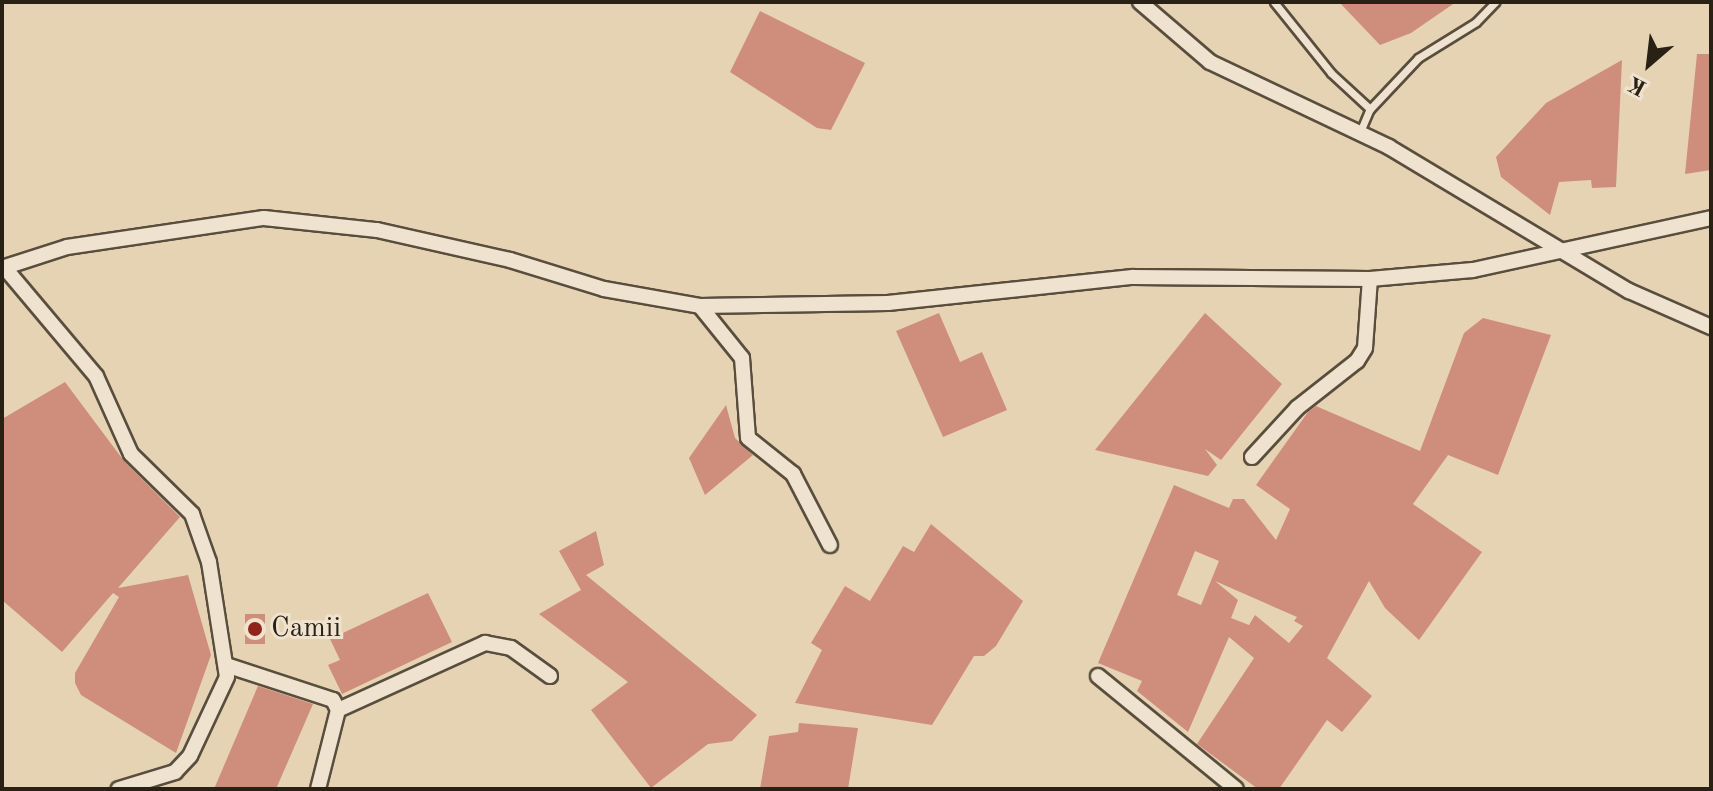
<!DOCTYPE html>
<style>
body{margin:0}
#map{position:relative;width:1713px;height:791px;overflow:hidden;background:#e6d3b4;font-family:"Old Standard TT",serif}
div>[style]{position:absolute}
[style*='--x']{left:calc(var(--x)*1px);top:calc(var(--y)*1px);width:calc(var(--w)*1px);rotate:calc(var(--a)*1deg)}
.building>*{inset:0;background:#cf8e7b;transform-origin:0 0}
.roads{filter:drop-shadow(2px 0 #594e3d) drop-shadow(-2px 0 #594e3d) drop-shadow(0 2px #594e3d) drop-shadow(0 -2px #594e3d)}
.service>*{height:7px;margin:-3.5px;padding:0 3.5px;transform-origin:3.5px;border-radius:3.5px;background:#efe2ce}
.minor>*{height:14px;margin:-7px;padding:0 7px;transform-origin:7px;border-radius:7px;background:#efe2ce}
.dots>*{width:22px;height:22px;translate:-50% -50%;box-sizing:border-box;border:4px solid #efe2ce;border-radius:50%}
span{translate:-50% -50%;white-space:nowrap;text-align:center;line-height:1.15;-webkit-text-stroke:6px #efe2ce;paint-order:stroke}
.poi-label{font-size:28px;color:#2a2115}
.left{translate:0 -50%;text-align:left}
.frame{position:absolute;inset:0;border:4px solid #2a2115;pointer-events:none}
.north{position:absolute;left:1609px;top:24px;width:80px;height:80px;-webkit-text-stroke:6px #efe2ce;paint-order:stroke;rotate:208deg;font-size:22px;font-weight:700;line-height:32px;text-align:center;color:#2a2115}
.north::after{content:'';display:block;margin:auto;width:28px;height:36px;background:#2a2115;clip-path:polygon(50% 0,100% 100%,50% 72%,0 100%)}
</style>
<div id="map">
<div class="building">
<i style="clip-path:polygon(1339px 2px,1456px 2px,1411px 33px,1380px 45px)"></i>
<i style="clip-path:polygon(760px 11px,865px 63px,831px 130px,817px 128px,730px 72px)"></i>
<i style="clip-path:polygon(1697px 54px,1711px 54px,1711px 170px,1685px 174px)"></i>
<i style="clip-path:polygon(1622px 60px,1616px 187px,1592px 188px,1591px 180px,1559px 182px,1550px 215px,1501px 177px,1496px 157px,1546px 103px)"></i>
<i style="clip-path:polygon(939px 313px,960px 362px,982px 352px,1007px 410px,943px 437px,896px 331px)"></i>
<i style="clip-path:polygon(1205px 313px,1282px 384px,1221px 460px,1205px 449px,1217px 465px,1208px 476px,1095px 450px)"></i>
<i style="clip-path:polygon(evenodd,1483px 318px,1551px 335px,1498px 475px,1448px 455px,1413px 504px,1482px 552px,1419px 640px,1385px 608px,1369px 581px,1327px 658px,1372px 696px,1342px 732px,1327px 720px,1279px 789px,1258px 789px,1197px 744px,1254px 658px,1229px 637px,1188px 732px,1137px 691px,1142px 681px,1098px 663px,1174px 485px,1229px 508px,1233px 499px,1244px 499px,1276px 540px,1290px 509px,1256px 485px,1308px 412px,1316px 406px,1420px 451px,1464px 333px,1483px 318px,1195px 551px,1219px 561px,1201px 605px,1177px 595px,1195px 551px,1483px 318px,1215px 581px,1297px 617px,1294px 621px,1303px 626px,1289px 643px,1255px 615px,1249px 625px,1231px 618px,1238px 600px,1215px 581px)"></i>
<i style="clip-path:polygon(65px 382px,124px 461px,180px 517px,118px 588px,188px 575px,211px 655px,176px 753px,81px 695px,75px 683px,75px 673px,119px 597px,113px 593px,62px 652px,2px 600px,2px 419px)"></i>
<i style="clip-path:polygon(726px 405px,735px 438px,753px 455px,705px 495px,689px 458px)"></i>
<i style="clip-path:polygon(931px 524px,1023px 601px,996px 646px,984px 656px,974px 656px,932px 725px,795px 703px,822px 650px,811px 643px,845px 586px,870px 601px,903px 546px,914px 552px)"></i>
<i style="clip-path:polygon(596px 531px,604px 565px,586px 575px,757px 715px,732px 741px,708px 744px,651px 788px,591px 710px,628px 682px,539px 614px,581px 590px,559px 551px)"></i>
<i style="clip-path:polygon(428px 593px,452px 642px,342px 694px,328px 665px,340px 660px,330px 639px)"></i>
<i style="left:245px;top:614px;width:20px;height:30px"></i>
<i style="clip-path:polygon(258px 686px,313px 704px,276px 789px,214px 789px)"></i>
<i style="clip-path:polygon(799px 723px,858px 728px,848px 789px,760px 789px,769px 736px,798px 732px)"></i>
</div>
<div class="roads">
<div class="service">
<i style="--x:1274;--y:2;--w:91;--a:51.2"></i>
<i style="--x:1331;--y:73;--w:53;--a:42.7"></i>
<i style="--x:1360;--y:132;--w:25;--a:-67"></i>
<i style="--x:1370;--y:109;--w:70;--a:-46.7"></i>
<i style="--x:1418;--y:58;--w:68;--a:-31.8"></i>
<i style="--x:1476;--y:22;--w:28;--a:-46"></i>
</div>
<div class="minor">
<i style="--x:1140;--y:2;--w:92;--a:40.6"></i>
<i style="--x:1210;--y:62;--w:198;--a:25.4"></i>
<i style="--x:1389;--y:147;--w:280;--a:31"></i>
<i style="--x:1629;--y:291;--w:90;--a:23.7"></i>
<i style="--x:2;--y:268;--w:68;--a:-17.9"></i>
<i style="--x:67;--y:247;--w:199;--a:-8.4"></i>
<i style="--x:264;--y:218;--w:114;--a:6.1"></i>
<i style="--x:377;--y:230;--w:136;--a:12.7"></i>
<i style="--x:510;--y:260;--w:98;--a:17.1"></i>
<i style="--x:604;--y:289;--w:97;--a:10"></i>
<i style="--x:700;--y:306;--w:188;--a:-0.9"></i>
<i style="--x:888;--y:303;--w:246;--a:-6.1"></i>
<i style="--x:1133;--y:277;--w:237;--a:0.5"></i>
<i style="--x:1370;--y:279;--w:103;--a:-5"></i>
<i style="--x:1473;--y:270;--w:244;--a:-12.3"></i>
<i style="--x:5;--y:268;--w:141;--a:49.9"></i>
<i style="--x:96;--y:376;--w:85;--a:65.8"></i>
<i style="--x:131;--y:454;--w:86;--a:44.5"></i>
<i style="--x:192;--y:514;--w:51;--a:70.5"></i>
<i style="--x:209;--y:562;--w:116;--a:81.1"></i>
<i style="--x:227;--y:677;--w:87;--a:115.1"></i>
<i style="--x:190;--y:756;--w:22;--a:133"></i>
<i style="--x:175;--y:772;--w:59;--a:163.1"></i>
<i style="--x:700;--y:306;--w:67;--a:51.1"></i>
<i style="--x:742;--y:358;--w:80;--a:85.7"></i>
<i style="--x:748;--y:438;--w:58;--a:38.7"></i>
<i style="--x:793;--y:474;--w:80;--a:62.5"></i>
<i style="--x:1252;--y:457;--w:67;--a:-47.4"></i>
<i style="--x:1297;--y:408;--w:76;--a:-38.1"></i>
<i style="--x:1357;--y:361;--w:15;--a:-58"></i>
<i style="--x:1365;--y:348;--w:69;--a:-85.9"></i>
<i style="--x:229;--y:666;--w:109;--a:18.1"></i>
<i style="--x:333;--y:700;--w:11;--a:63"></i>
<i style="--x:338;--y:710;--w:81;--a:104.2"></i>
<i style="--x:1098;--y:676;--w:178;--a:39.3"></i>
<i style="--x:338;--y:710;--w:162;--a:-24.5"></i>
<i style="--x:485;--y:643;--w:26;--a:11"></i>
<i style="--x:511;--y:648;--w:48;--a:35.7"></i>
</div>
</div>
<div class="dots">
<i style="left:255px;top:629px;background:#8f2418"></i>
</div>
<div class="poi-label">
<span class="left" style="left:271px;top:629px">Camii</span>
</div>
<div class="frame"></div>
<div class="north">K</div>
</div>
